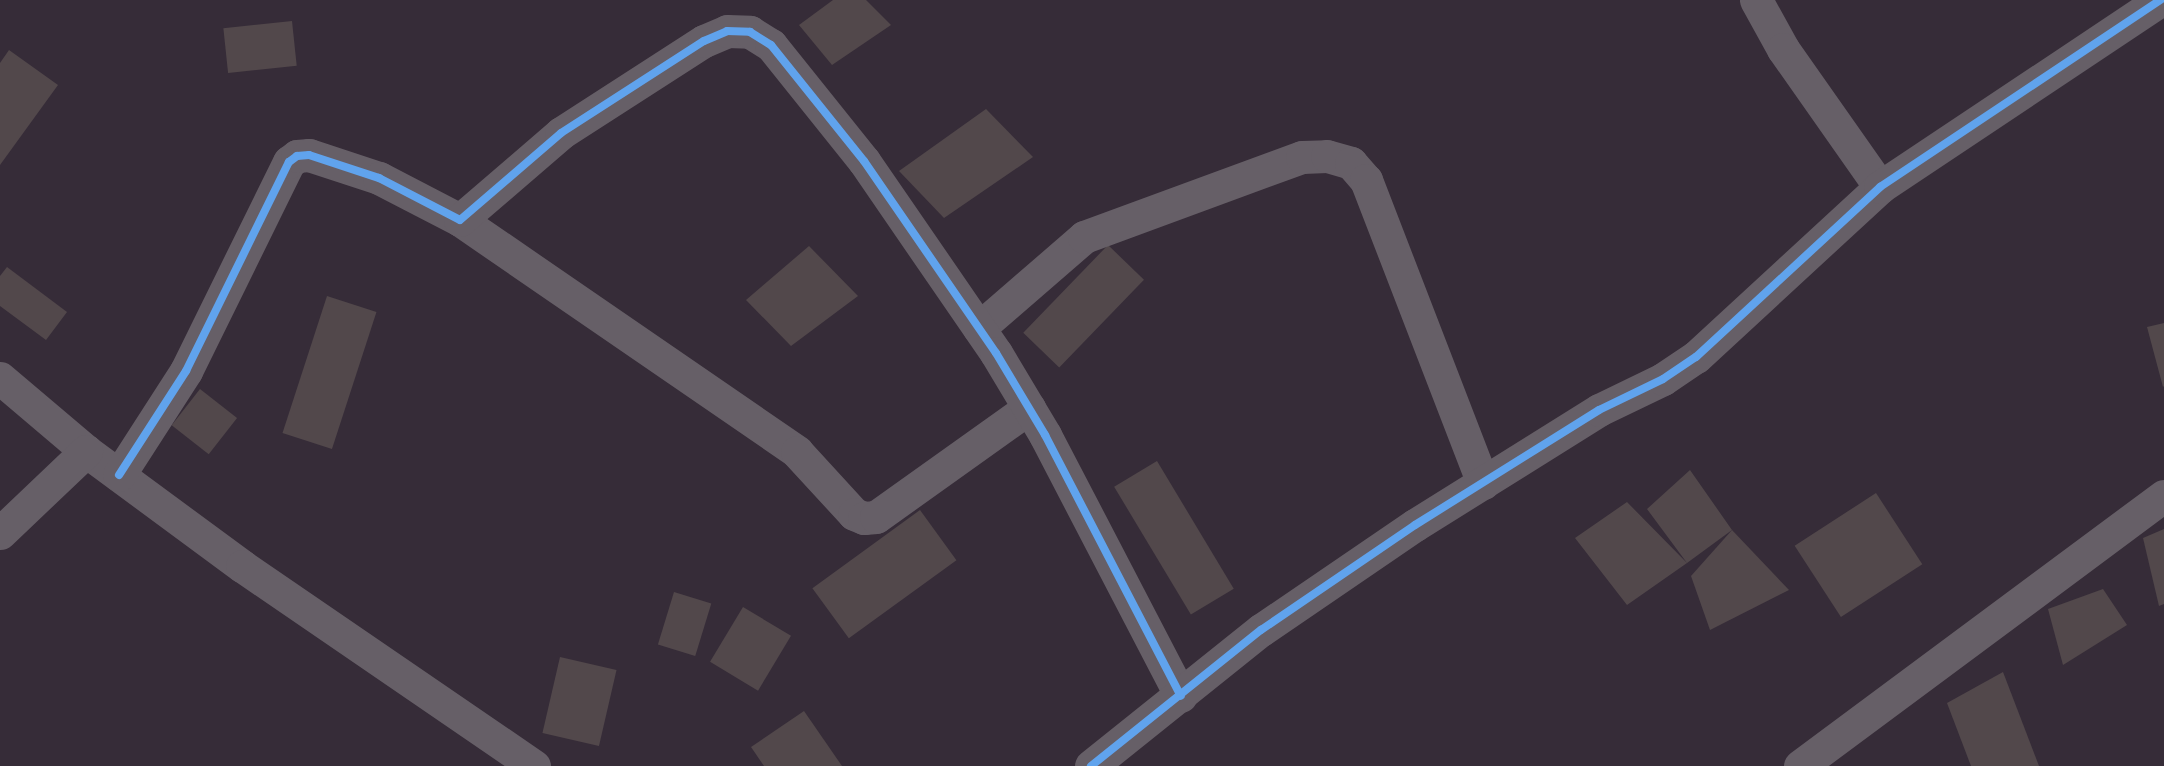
<!DOCTYPE html>
<style>
body{margin:0}
#map{position:relative;width:2164px;height:766px;overflow:hidden;background:#362c38;font-family:Ubuntu,sans-serif}
div>[style]{position:absolute}
[style*='--x']{left:calc(var(--x)*1px);top:calc(var(--y)*1px);width:calc(var(--w)*1px);rotate:calc(var(--a)*1deg)}
.building>*{inset:0;background:#52484b;transform-origin:0 0}
.minor>*{height:33px;margin:-16.5px;padding:0 16.5px;transform-origin:16.5px;border-radius:16.5px;background:#665f67}
.cycleway>*{height:8px;margin:-4px;padding:0 4px;transform-origin:4px;border-radius:4px;background:#60a3ed}
span{translate:-50% -50%;white-space:nowrap;text-align:center;line-height:1.15;-webkit-text-stroke:4.5px #1b141d;paint-order:stroke}
</style>
<div id="map">
<div class="building">
<i style="clip-path:polygon(833px 0,866px 0,891px 25px,832px 65px,799px 25px)"></i>
<i style="left:292px;top:21px;width:45px;height:69px;rotate:84deg"></i>
<i style="clip-path:polygon(9px 50px,58px 85px,0 165px,0 63px)"></i>
<i style="clip-path:polygon(986px 109px,1033px 157px,944px 218px,899px 171px)"></i>
<i style="left:1108px;top:245px;width:50px;height:122px;rotate:44deg"></i>
<i style="clip-path:polygon(809px 246px,858px 296px,791px 346px,746px 300px)"></i>
<i style="clip-path:polygon(7px 267px,67px 312px,46px 340px,0 306px,0 276px)"></i>
<i style="left:327px;top:296px;width:52px;height:144px;rotate:18deg"></i>
<i style="clip-path:polygon(2164px 323px,2164px 386px,2163px 387px,2147px 327px)"></i>
<i style="left:200px;top:389px;width:47px;height:46px;rotate:38deg"></i>
<i style="left:1157px;top:461px;width:149px;height:50px;rotate:59deg"></i>
<i style="clip-path:polygon(1690px 470px,1732px 530px,1687px 563px,1627px 605px,1575px 538px,1627px 502px,1687px 563px,1647px 509px)"></i>
<i style="left:1876px;top:493px;width:85px;height:97px;rotate:57deg"></i>
<i style="left:920px;top:510px;width:62px;height:133px;rotate:54deg"></i>
<i style="clip-path:polygon(2164px 529px,2164px 604px,2159px 606px,2143px 538px)"></i>
<i style="clip-path:polygon(1732px 530px,1789px 590px,1710px 630px,1691px 576px)"></i>
<i style="clip-path:polygon(2103px 589px,2127px 625px,2063px 665px,2048px 609px)"></i>
<i style="left:674px;top:592px;width:39px;height:55px;rotate:17deg"></i>
<i style="left:743px;top:607px;width:56px;height:64px;rotate:31deg"></i>
<i style="left:560px;top:657px;width:58px;height:78px;rotate:13deg"></i>
<i style="clip-path:polygon(2003px 672px,2039px 766px,1971px 766px,1947px 703px)"></i>
<i style="clip-path:polygon(804px 711px,842px 766px,764px 766px,751px 747px)"></i>
</div>
<div class="minor">
<i style="--x:1756;--y:0;--w:56;--a:61.1"></i>
<i style="--x:1783;--y:49;--w:169;--a:54.9"></i>
<i style="--x:460;--y:220;--w:409;--a:34.5"></i>
<i style="--x:797;--y:452;--w:84;--a:47.4"></i>
<i style="--x:854;--y:514;--w:11;--a:22"></i>
<i style="--x:864;--y:518;--w:12;--a:-5"></i>
<i style="--x:876;--y:517;--w:188;--a:-35.5"></i>
<i style="--x:979;--y:328;--w:139;--a:-40.9"></i>
<i style="--x:1084;--y:237;--w:232;--a:-20.2"></i>
<i style="--x:1302;--y:157;--w:25;--a:-2"></i>
<i style="--x:1327;--y:156;--w:25;--a:16"></i>
<i style="--x:1351;--y:163;--w:23;--a:49"></i>
<i style="--x:1366;--y:180;--w:325;--a:68.9"></i>
<i style="--x:0;--y:378;--w:113;--a:40.3"></i>
<i style="--x:86;--y:451;--w:194;--a:36.4"></i>
<i style="--x:242;--y:566;--w:354;--a:34.4"></i>
<i style="--x:119;--y:475;--w:124;--a:-57.2"></i>
<i style="--x:186;--y:371;--w:233;--a:-63.8"></i>
<i style="--x:289;--y:162;--w:10;--a:-37"></i>
<i style="--x:297;--y:156;--w:12;--a:-5"></i>
<i style="--x:309;--y:155;--w:74;--a:18.2"></i>
<i style="--x:379;--y:178;--w:91;--a:27.4"></i>
<i style="--x:460;--y:220;--w:133;--a:-40.7"></i>
<i style="--x:561;--y:133;--w:170;--a:-32.8"></i>
<i style="--x:704;--y:41;--w:25;--a:-23"></i>
<i style="--x:727;--y:31;--w:23;--a:2"></i>
<i style="--x:750;--y:32;--w:25;--a:32"></i>
<i style="--x:771;--y:45;--w:149;--a:51.3"></i>
<i style="--x:864;--y:161;--w:233;--a:55.5"></i>
<i style="--x:996;--y:353;--w:96;--a:59.1"></i>
<i style="--x:1045;--y:435;--w:294;--a:62.5"></i>
<i style="--x:0;--y:533;--w:119;--a:-43.6"></i>
<i style="--x:1091;--y:766;--w:218;--a:-38.7"></i>
<i style="--x:1261;--y:630;--w:186;--a:-34.3"></i>
<i style="--x:1415;--y:525;--w:217;--a:-32"></i>
<i style="--x:1599;--y:410;--w:71;--a:-25.8"></i>
<i style="--x:1663;--y:379;--w:40;--a:-34"></i>
<i style="--x:1696;--y:357;--w:251;--a:-42.7"></i>
<i style="--x:1880;--y:187;--w:337;--a:-33.7"></i>
<i style="--x:1800;--y:766;--w:453;--a:-36.6"></i>
</div>
<div class="cycleway">
<i style="--x:119;--y:475;--w:124;--a:-57.2"></i>
<i style="--x:186;--y:371;--w:233;--a:-63.8"></i>
<i style="--x:289;--y:162;--w:10;--a:-37"></i>
<i style="--x:297;--y:156;--w:12;--a:-5"></i>
<i style="--x:309;--y:155;--w:74;--a:18.2"></i>
<i style="--x:379;--y:178;--w:91;--a:27.4"></i>
<i style="--x:460;--y:220;--w:133;--a:-40.7"></i>
<i style="--x:561;--y:133;--w:170;--a:-32.8"></i>
<i style="--x:704;--y:41;--w:25;--a:-23"></i>
<i style="--x:727;--y:31;--w:23;--a:2"></i>
<i style="--x:750;--y:32;--w:25;--a:32"></i>
<i style="--x:771;--y:45;--w:149;--a:51.3"></i>
<i style="--x:864;--y:161;--w:233;--a:55.5"></i>
<i style="--x:996;--y:353;--w:96;--a:59.1"></i>
<i style="--x:1045;--y:435;--w:294;--a:62.5"></i>
<i style="--x:1091;--y:766;--w:218;--a:-38.7"></i>
<i style="--x:1261;--y:630;--w:186;--a:-34.3"></i>
<i style="--x:1415;--y:525;--w:217;--a:-32"></i>
<i style="--x:1599;--y:410;--w:71;--a:-25.8"></i>
<i style="--x:1663;--y:379;--w:40;--a:-34"></i>
<i style="--x:1696;--y:357;--w:251;--a:-42.7"></i>
<i style="--x:1880;--y:187;--w:337;--a:-33.7"></i>
</div>
</div>
